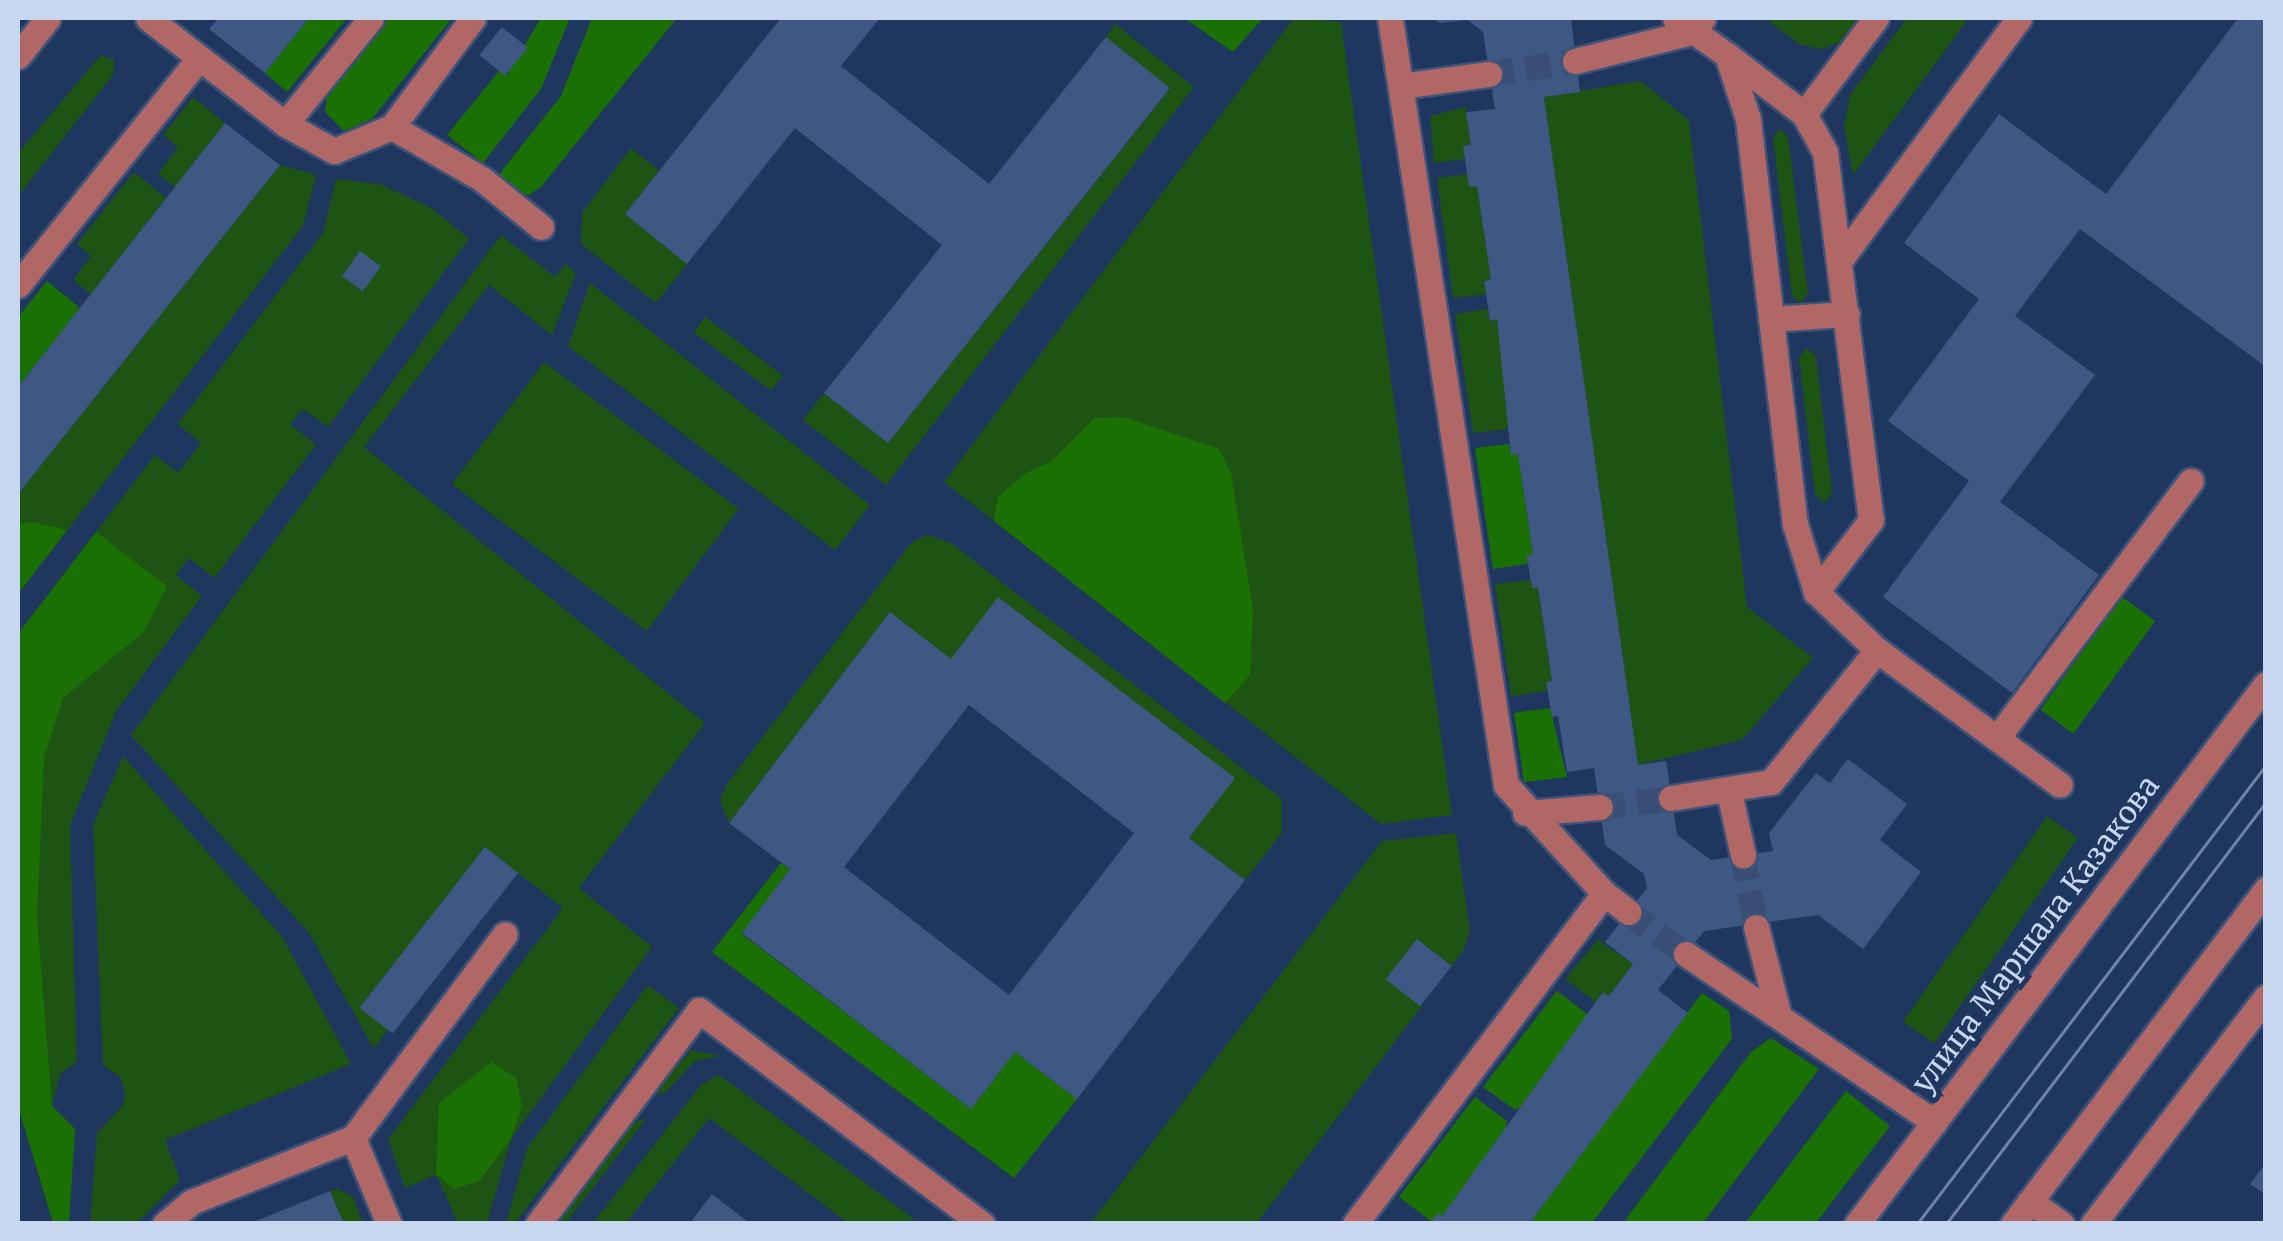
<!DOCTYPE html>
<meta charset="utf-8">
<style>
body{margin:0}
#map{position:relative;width:2283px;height:1241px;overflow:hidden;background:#1f365f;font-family:Merriweather,serif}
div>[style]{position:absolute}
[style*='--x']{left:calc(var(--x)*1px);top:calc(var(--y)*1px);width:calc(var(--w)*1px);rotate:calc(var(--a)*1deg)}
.green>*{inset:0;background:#1d5413;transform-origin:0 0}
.forest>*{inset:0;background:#1a7003;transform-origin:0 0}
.building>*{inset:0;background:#3e5783;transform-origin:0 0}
.minor-tunnel>*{height:25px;margin-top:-12.5px;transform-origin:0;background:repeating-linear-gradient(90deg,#384e75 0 25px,transparent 0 37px)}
.roads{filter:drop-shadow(2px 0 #3d5379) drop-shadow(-2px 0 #3d5379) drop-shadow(0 2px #3d5379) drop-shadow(0 -2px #3d5379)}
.minor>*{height:25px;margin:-12.5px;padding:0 12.5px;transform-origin:12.5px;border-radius:12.5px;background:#b16766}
.tram>*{height:2.5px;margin:-1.25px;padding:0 1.25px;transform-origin:1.25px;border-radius:1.25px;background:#7184a6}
span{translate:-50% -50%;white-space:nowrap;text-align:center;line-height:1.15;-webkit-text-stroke:10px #1f365f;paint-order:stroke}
.street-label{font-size:30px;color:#c8d7f0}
.frame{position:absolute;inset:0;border:20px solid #c8d7f0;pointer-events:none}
</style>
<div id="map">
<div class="green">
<i style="clip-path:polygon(1294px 18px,1341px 22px,1452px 815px,1381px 824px,944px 482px)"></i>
<i style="clip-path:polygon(1764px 18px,1865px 18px,1843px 41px,1822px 49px,1801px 45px)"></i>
<i style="clip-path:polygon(1907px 18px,1969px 18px,1853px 175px,1844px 125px,1850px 95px)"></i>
<i style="clip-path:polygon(1115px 24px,1194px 87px,886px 485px,803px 420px,824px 393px,888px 443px,1170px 89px,1106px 37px)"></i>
<i style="clip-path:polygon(101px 55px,114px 60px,113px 75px,18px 196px,18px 153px)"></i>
<i style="clip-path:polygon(1641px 81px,1689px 120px,1747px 607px,1813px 658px,1742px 740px,1638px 765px,1544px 97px)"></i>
<i style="clip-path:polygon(193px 97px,225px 123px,175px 187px,158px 174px,178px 147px,163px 135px)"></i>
<i style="clip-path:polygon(1466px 107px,1471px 145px,1463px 147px,1465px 159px,1434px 163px,1430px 116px)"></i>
<i style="clip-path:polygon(1779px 129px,1788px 136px,1808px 294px,1800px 303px,1792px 296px,1773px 137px)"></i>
<i style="clip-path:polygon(631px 148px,659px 171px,625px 214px,687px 264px,656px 303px,581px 244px,582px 213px)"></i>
<i style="clip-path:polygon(280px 165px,316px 175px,303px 226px,18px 594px,18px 494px)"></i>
<i style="clip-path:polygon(134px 172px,166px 198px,91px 294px,73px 280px,91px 256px,77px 244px)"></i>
<i style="clip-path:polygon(1467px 174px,1469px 186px,1477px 186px,1491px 280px,1484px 281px,1486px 294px,1453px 298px,1437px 178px)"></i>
<i style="clip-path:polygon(336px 179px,380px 184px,430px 207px,469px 239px,328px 427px,303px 409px,290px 424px,316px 445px,214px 578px,189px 558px,176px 575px,202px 596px,117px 710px,70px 825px,77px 1062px,60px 1074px,52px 1106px,75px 1129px,69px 1223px,53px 1223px,18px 1106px,18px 634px,155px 455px,178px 473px,201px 443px,178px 424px,323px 233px)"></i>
<i style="clip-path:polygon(501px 235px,555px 277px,566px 264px,576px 273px,552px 335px,489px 285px,364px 447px,705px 723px,579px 888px,652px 947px,511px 1139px,487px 1223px,458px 1223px,436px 1175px,405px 1188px,388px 1139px,563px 908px,485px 847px,362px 1008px,388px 1029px,374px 1049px,309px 933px,131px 735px)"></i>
<i style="clip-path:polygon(590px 283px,870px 505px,835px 550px,568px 346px)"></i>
<i style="clip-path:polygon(1488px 309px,1490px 320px,1497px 319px,1512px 417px,1507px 429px,1473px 433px,1455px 314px)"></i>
<i style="left:705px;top:317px;width:97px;height:19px;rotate:37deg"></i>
<i style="clip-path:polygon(1806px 348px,1816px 356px,1832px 493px,1824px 503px,1815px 494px,1799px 358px)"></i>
<i style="left:544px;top:362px;width:244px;height:153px;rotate:37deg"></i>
<i style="clip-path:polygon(927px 535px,951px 543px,1282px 799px,1282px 833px,1245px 880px,890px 613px,729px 823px,720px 801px,726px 785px,911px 543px)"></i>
<i style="clip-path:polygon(1530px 580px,1538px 587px,1552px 681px,1547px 691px,1511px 696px,1495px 584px)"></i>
<i style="clip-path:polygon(123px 756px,283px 938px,351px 1064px,165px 1140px,180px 1180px,137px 1223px,90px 1223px,97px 1133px,123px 1105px,125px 1094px,121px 1078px,103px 1065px,93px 825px)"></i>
<i style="left:2047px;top:816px;width:38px;height:251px;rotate:35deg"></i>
<i style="clip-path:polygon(1456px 833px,1470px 932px,1464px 949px,1452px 966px,1417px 940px,1387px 978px,1422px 1006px,1257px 1223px,1090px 1224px,1382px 841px)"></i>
<i style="clip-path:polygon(1598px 940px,1633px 964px,1609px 996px,1603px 992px,1596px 1002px,1565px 979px)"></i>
<i style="clip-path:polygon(648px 985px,679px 1008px,515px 1223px,506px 1223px,527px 1148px)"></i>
<i style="clip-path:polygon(691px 1050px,721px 1056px,695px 1061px,666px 1092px,653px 1095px)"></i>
<i style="clip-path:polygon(718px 1075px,736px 1087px,919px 1223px,848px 1223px,709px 1118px,626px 1223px,593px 1223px,702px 1084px)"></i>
<i style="clip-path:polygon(646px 1119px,566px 1223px,553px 1224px,630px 1123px)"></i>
<i style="clip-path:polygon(338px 1189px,353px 1197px,363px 1223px,344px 1223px,330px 1191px)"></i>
</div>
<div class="forest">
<i style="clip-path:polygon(309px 18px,347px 18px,287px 92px,265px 73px)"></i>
<i style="clip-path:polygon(388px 18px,452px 18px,372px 119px,344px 131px,325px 112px,327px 97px)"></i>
<i style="clip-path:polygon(541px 18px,570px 18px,541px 89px,483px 163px,447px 135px,499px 71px,507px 75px)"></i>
<i style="clip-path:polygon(592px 18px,677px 18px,541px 187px,529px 195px,516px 193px,497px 177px,561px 96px)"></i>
<i style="clip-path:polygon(1184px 18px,1263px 18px,1233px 52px)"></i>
<i style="clip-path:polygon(47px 281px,80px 308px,18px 387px,18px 317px)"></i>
<i style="clip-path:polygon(1123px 417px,1219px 449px,1231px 473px,1253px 609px,1250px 675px,1225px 703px,994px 521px,998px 497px,1026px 473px,1052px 461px,1095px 418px)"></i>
<i style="clip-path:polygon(1509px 444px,1511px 455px,1518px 454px,1533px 554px,1527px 555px,1528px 564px,1493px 569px,1475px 448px)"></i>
<i style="clip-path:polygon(32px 522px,67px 530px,18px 594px,18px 524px)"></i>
<i style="clip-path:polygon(96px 532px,167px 586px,144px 632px,63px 698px,44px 757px,37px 917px,52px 1106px,75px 1129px,69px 1223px,53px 1223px,18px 1106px,18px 634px)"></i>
<i style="left:2122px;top:597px;width:41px;height:139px;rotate:36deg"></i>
<i style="clip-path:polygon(1550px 708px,1567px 777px,1524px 782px,1514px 713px)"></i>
<i style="clip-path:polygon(781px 863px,790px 869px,742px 934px,971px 1109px,1015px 1052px,1077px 1099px,1014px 1178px,712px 952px)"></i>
<i style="clip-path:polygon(1557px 991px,1587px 1014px,1582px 1030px,1527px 1104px,1515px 1110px,1483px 1087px)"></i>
<i style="clip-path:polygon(1702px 993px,1729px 1011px,1732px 1039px,1592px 1223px,1529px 1224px)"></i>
<i style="clip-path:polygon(1771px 1038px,1819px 1069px,1703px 1223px,1623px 1223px,1751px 1052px)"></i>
<i style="clip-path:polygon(492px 1062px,516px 1078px,522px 1106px,511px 1139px,479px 1181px,454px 1189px,436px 1174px,439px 1103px)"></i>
<i style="clip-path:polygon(1846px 1091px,1890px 1126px,1816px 1223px,1745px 1223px)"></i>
<i style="clip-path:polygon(1475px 1097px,1507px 1121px,1504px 1134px,1442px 1216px,1431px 1221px,1399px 1197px)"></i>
</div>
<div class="building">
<i style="clip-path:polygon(219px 18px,309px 18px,265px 73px,209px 29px)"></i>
<i style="clip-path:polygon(781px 18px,880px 18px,841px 66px,989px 184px,1106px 37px,1170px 88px,888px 443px,824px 393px,942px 245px,795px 128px,687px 264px,625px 214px)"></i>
<i style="clip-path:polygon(1432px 18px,1571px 18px,1580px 92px,1544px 97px,1638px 765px,1666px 761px,1677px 835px,1711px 860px,1773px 851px,1769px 833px,1816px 773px,1830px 783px,1848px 759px,1907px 804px,1880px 840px,1921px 872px,1863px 949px,1818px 915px,1704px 931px,1658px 990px,1688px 1013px,1529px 1224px,1429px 1224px,1438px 1213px,1442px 1216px,1603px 992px,1609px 996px,1633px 964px,1605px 942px,1647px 888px,1644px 874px,1605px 845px,1594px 768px,1567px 772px,1558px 716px,1552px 717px,1546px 682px,1552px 681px,1538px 587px,1532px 588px,1528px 564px,1526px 555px,1533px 554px,1518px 454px,1511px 455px,1497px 319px,1490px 321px,1486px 294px,1484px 281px,1491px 280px,1477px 186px,1469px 187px,1463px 146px,1471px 145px,1466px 112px,1495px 109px,1483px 32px,1468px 20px,1440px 23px)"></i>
<i style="clip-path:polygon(2238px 18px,2266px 18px,2266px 367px,2080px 229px,2015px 316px,2095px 375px,2000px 502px,2099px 575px,2012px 693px,1883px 597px,1969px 481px,1888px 421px,1979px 299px,1904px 243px,1999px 114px,2106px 194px)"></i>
<i style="left:502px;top:27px;width:33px;height:36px;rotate:39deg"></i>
<i style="clip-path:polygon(225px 123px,280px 165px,18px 494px,18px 387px)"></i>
<i style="left:360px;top:251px;width:26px;height:31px;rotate:36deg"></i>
<i style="clip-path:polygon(evenodd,998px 597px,1235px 778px,1189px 838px,1245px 880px,1077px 1099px,1015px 1052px,971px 1109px,742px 933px,790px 869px,729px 823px,890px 612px,951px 659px,998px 597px,969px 705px,1134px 833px,1009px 995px,844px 867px,969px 705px)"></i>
<i style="left:485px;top:847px;width:42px;height:204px;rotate:38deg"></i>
<i style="left:1417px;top:939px;width:44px;height:51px;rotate:38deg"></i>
<i style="clip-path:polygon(2266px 1163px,2266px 1195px,2250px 1184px)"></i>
<i style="clip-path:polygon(330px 1191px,344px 1224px,251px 1224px,251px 1223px)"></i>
<i style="clip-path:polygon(712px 1194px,751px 1224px,689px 1224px)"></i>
</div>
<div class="minor-tunnel">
<i style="--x:1489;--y:74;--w:87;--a:-8.6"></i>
<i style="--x:1600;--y:807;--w:72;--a:-7.2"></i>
<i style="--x:1743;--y:855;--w:73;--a:79.8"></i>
<i style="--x:1628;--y:912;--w:72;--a:35.9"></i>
</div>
<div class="roads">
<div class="minor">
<i style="--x:148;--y:18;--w:173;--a:37.7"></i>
<i style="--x:285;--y:124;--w:56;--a:28.9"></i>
<i style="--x:334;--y:151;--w:63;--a:-22.5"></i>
<i style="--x:392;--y:127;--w:104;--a:30"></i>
<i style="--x:482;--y:179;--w:76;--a:39.1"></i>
<i style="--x:1390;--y:18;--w:776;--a:81.4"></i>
<i style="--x:1506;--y:785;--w:146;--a:47.8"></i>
<i style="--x:1675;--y:18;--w:64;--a:35.4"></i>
<i style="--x:1727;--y:55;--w:67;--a:71.8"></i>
<i style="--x:1748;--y:119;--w:408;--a:83.4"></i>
<i style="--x:1795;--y:524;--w:71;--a:72.8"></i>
<i style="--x:1816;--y:592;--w:84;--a:43.6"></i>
<i style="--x:1877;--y:650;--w:227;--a:36.4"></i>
<i style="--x:1727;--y:55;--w:97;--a:37.5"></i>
<i style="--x:1804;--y:114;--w:43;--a:61.1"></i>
<i style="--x:1825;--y:152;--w:371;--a:82.9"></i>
<i style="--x:1871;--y:520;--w:91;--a:127.4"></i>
<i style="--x:18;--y:56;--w:48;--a:-51.7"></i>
<i style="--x:1575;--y:61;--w:121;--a:-13.9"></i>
<i style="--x:1692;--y:32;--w:18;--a:-52"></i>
<i style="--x:1401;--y:86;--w:89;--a:-7.8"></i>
<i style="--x:1804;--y:114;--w:120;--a:-53.1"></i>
<i style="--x:285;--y:124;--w:136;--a:-50.9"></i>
<i style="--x:392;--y:127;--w:136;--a:-53.4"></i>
<i style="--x:1840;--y:260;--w:301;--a:-53.5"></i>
<i style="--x:18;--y:285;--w:287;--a:-51.4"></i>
<i style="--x:1771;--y:319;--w:76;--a:-3.8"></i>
<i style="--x:1997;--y:738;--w:322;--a:-53"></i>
<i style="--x:1729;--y:792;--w:65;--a:77.5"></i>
<i style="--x:1671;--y:798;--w:101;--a:-9.1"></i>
<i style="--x:1771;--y:782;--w:169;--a:-51.2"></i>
<i style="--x:1525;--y:813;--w:75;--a:-4.6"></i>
<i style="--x:1756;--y:927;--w:92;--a:75.5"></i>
<i style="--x:1686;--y:954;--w:300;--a:34.1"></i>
<i style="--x:2030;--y:1201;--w:39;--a:36"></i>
<i style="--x:165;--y:1224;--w:34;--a:-40"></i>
<i style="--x:191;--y:1202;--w:174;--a:-21.6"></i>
<i style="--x:389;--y:1224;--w:93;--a:-112.7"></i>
<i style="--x:353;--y:1138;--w:254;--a:-53.3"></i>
<i style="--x:538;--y:1224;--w:268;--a:-53"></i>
<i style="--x:699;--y:1010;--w:355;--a:37.1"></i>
<i style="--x:1355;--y:1224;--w:414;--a:-53"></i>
<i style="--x:1604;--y:893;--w:31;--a:38"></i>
<i style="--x:1857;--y:1224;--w:677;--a:-52.86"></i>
<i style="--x:2013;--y:1224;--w:420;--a:-52.9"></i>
<i style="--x:2093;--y:1224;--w:285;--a:-52.7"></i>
</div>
</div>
<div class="tram">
<i style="--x:1917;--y:1224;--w:577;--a:-52.75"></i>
<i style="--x:1946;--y:1224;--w:530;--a:-52.83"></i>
</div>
<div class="street-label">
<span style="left:2035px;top:934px;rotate:-53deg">улица Маршала Казакова</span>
</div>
<div class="frame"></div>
</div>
